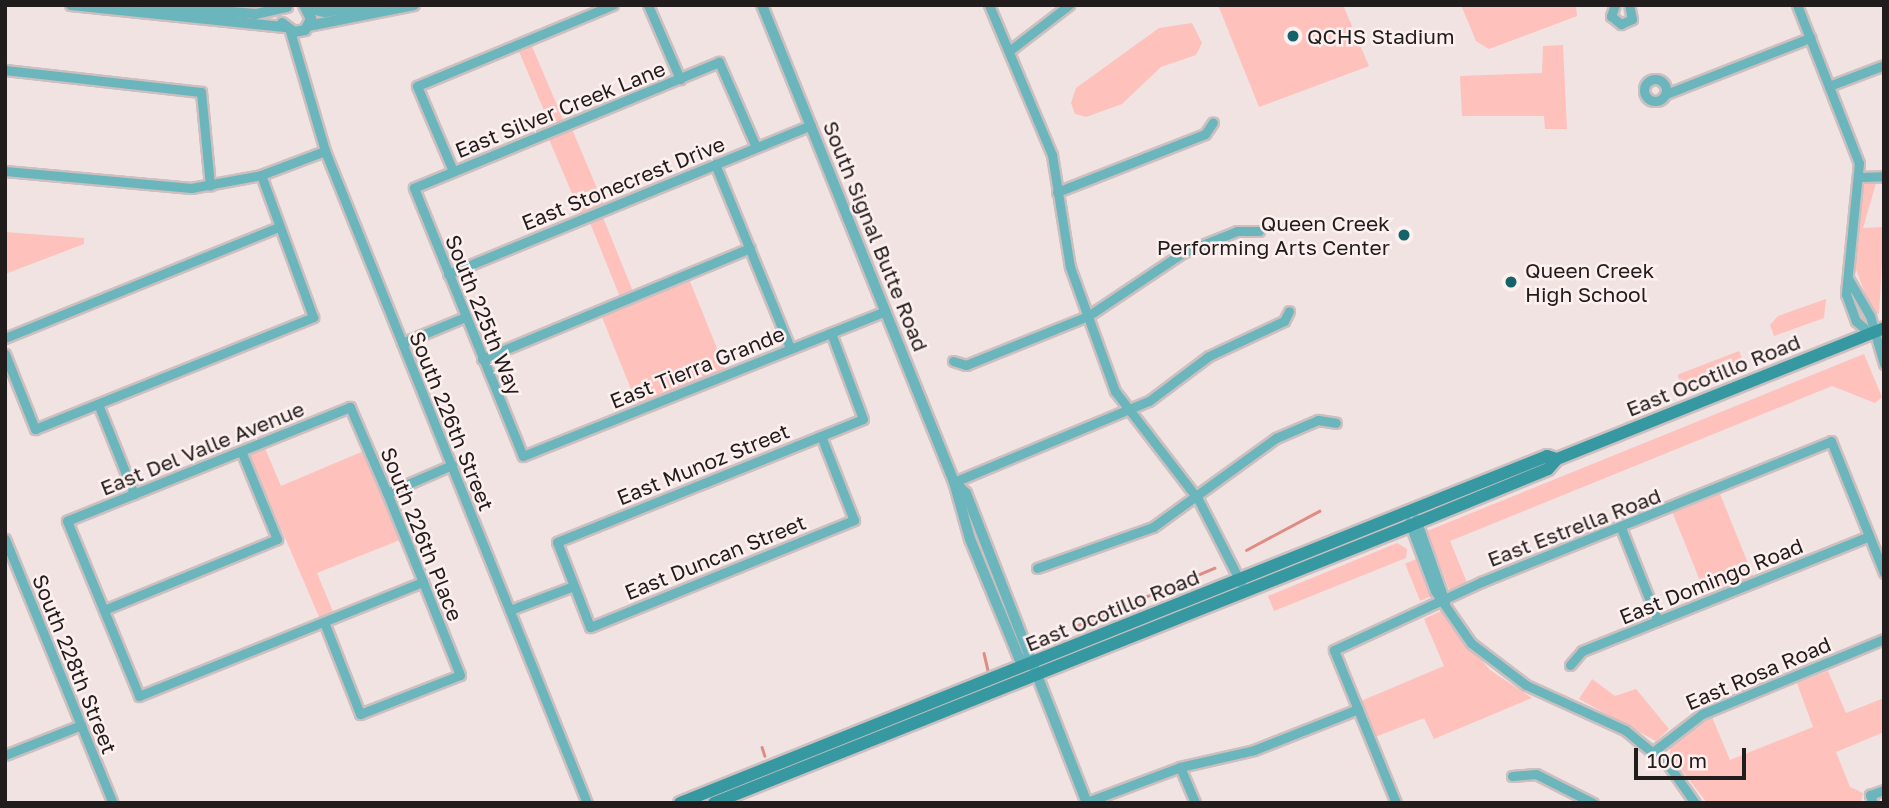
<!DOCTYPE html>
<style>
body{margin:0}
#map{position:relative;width:1889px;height:808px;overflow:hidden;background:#f0e3e2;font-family:"Golos Text",sans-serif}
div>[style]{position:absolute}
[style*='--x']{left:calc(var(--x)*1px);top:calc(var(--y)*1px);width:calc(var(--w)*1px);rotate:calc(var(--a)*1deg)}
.green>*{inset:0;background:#fec1bc;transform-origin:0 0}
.stream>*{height:2.5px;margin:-1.25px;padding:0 1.25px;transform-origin:1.25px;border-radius:1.25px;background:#e08b84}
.roads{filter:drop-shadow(2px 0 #cbbfbf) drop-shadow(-2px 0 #cbbfbf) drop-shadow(0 2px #cbbfbf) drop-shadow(0 -2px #cbbfbf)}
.minor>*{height:9px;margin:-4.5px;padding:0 4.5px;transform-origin:4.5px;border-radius:4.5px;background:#6bb5bc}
.minor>.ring{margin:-4.5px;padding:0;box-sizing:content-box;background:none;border:9px solid #6bb5bc;border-radius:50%}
.tertiary>*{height:10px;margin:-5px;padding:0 5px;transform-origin:5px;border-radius:5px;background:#6bb5bc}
.secondary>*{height:12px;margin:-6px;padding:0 6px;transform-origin:6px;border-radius:6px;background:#3698a1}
.dots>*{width:19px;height:19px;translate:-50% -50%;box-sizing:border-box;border:4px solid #fdf0ef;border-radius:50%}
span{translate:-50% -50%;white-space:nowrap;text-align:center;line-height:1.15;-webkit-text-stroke:5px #fdf0ef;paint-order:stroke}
.poi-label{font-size:21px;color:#221d1d}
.left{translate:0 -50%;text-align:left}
.right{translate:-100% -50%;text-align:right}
.street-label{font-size:21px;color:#221d1d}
.frame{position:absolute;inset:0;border:7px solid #221d1d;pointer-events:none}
.scale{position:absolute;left:1634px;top:748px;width:112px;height:32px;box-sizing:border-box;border:4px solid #221d1d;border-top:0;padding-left:9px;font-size:21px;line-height:24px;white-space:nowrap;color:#221d1d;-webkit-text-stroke:5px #fdf0ef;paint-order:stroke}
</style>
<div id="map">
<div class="green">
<i style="clip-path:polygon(1218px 5px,1343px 5px,1369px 66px,1259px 107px)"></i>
<i style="clip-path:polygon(1461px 5px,1576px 5px,1577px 16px,1489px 49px,1476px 41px)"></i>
<i style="clip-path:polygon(1192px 23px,1202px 43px,1196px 55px,1161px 67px,1122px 104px,1086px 117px,1075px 114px,1071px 103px,1076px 88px,1159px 28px)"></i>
<i style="left:531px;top:44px;width:83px;height:14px;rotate:67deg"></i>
<i style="clip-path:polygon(1563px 45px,1567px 129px,1545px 129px,1544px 116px,1462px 116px,1460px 76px,1542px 73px,1543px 46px)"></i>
<i style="left:571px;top:127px;width:83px;height:25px;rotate:67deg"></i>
<i style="clip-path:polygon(1877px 180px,1863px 228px,1884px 227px,1879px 314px,1871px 309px,1852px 259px,1865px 181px)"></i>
<i style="left:602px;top:215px;width:82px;height:14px;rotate:68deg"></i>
<i style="clip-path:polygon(5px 232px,84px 238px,84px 244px,5px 274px)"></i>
<i style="left:689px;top:279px;width:97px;height:95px;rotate:68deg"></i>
<i style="clip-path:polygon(1826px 299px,1824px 318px,1774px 336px,1770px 325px,1778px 316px)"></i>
<i style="left:1739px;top:351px;width:14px;height:66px;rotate:69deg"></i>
<i style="clip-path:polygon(1864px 354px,1882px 397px,1875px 403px,1832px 386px,1450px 541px,1468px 585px,1449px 589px,1427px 531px)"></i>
<i style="clip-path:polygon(264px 446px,281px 486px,366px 450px,400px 540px,317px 573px,334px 614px,320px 619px,249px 454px)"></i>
<i style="left:1720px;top:494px;width:90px;height:51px;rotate:68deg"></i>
<i style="clip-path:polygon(1397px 543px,1407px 549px,1406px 558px,1274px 611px,1268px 596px)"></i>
<i style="left:1419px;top:558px;width:40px;height:15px;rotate:68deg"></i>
<i style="clip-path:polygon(1441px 611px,1490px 670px,1532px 698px,1434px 739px,1424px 718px,1375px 737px,1361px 701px,1444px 666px,1424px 619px)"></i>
<i style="clip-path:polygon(1828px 671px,1846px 713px,1884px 698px,1884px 732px,1836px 752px,1850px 787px,1863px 793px,1861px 803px,1707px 803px,1670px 755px,1670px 743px,1712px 717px,1730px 760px,1813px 727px,1797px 683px)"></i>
<i style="clip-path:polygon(1592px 679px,1615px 696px,1636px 689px,1669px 729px,1656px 741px,1579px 699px)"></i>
</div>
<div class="stream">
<i style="--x:1246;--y:550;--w:83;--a:-28.1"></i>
<i style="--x:1076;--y:626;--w:150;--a:-22.8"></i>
<i style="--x:984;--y:653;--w:18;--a:77"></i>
<i style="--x:762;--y:747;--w:9;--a:72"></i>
</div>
<div class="roads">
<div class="minor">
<i style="--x:648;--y:5;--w:81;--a:66.6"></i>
<i style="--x:989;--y:5;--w:163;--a:67.2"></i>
<i style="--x:1052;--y:155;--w:113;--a:80.9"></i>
<i style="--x:1070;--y:267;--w:132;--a:70.1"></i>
<i style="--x:1115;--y:391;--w:136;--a:52.5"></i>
<i style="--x:1198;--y:499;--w:94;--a:62.9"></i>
<i style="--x:1615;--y:5;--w:12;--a:110"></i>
<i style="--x:1611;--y:16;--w:13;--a:39"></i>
<i style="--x:1621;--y:24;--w:12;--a:-24"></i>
<i style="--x:1632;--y:19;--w:14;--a:-102"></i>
<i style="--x:1797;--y:5;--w:170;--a:68.6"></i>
<i style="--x:1859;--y:163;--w:132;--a:95.7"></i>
<i style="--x:1846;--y:294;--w:29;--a:70"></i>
<i style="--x:1856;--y:321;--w:18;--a:41"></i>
<i style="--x:290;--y:31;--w:125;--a:73.7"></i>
<i style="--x:325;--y:151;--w:703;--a:68.11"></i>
<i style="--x:1009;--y:51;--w:76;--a:-37.5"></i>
<i style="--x:5;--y:70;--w:197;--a:6.4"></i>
<i style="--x:201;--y:92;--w:94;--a:84.5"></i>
<i class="ring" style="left:1644px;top:79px;width:13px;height:13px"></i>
<i style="--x:1829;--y:86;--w:59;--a:-20.9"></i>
<i style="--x:1666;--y:94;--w:155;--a:-21.3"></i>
<i style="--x:756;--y:147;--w:93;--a:-113.5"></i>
<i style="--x:719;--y:62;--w:330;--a:157.6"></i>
<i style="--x:414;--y:188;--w:289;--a:67.9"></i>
<i style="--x:523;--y:456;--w:390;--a:-21.8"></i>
<i style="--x:715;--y:164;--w:199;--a:67.8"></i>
<i style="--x:5;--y:171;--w:187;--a:5.2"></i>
<i style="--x:191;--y:188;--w:71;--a:-10.5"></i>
<i style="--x:261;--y:175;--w:68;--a:-20.6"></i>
<i style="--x:453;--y:171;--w:92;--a:-113"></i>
<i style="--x:417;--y:86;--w:212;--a:-22.5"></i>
<i style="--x:1861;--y:177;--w:23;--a:-2"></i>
<i style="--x:1057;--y:192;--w:159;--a:-21.4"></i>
<i style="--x:1205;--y:134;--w:14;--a:-56"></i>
<i style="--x:448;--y:274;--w:392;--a:-22.3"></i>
<i style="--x:1849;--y:280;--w:42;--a:59.7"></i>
<i style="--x:1870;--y:316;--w:50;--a:73.7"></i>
<i style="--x:5;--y:338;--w:295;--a:-22.1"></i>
<i style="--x:402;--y:343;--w:68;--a:-22.4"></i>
<i style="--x:5;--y:354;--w:81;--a:68.2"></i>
<i style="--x:35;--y:429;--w:300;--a:-21.9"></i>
<i style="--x:313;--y:317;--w:151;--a:-110.1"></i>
<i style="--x:482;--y:359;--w:290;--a:-22.5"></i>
<i style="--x:953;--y:361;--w:14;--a:17"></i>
<i style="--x:966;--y:365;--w:131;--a:-21.9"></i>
<i style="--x:1088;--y:316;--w:113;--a:-33.8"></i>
<i style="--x:1182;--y:253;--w:59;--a:-21.8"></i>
<i style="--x:1237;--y:231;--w:22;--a:0"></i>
<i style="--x:98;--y:404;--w:97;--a:68.2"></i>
<i style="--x:821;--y:436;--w:90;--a:68.6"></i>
<i style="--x:854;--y:520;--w:285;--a:157.9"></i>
<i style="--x:590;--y:627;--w:91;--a:-111.2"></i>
<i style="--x:557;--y:542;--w:158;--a:-21.9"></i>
<i style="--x:704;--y:483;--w:126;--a:-21.9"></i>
<i style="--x:821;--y:436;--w:45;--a:-22"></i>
<i style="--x:863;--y:419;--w:92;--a:-110.4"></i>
<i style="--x:954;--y:482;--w:211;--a:-22.6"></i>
<i style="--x:1149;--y:401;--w:75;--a:-36.9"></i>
<i style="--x:1209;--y:356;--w:83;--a:-25"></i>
<i style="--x:1284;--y:321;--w:11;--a:-63"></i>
<i style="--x:387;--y:493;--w:71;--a:-23.3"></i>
<i style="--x:1416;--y:519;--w:88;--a:70.7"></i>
<i style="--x:1409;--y:522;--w:74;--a:69.4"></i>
<i style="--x:1435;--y:591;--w:63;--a:55.3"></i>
<i style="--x:1471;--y:643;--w:69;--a:37.4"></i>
<i style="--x:1526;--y:685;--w:109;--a:24.4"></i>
<i style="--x:1625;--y:730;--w:57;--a:39.3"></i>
<i style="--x:1669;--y:766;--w:45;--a:54.9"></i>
<i style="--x:1621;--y:528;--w:100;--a:68.3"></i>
<i style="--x:5;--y:539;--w:285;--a:67.8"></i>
<i style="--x:1037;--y:568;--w:123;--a:-19.5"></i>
<i style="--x:1153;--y:527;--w:152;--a:-35.9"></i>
<i style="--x:1276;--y:438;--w:46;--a:-23.2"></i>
<i style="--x:1318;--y:420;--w:18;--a:9"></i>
<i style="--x:104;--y:610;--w:187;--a:-22.3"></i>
<i style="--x:277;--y:539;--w:95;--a:-112.2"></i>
<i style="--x:510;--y:610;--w:68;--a:-20.6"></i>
<i style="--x:324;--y:622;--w:99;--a:68.6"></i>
<i style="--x:360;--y:714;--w:107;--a:-21.3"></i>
<i style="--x:460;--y:675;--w:100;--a:-111.7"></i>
<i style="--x:423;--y:582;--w:96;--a:-112"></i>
<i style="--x:387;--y:493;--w:94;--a:-113.3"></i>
<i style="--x:350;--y:407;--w:305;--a:158.1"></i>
<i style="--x:67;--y:521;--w:189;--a:67.6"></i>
<i style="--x:139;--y:696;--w:306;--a:-21.9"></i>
<i style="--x:1570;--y:665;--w:18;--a:-49"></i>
<i style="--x:1582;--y:651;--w:309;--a:-21.8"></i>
<i style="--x:1654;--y:751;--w:61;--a:-37.6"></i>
<i style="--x:1702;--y:714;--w:197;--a:-22.4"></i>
<i style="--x:5;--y:755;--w:82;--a:-21.5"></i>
<i style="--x:1180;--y:767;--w:39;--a:67"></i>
<i style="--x:1512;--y:776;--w:24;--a:-5"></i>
<i style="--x:1536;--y:774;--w:64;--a:27"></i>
<i style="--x:1087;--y:802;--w:99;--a:-20.6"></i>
<i style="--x:1180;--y:767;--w:76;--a:-12.9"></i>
<i style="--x:1254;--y:750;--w:112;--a:-21.5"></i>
<i style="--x:1396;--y:803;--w:165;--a:-112.1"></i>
<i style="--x:1334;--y:650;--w:162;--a:-24.8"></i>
<i style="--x:1481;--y:582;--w:377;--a:-21.9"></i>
<i style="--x:1831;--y:441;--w:142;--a:68.1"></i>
<i style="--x:1873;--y:803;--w:9;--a:-111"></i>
<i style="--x:1870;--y:795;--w:15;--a:-20"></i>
</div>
<div class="tertiary">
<i style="--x:71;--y:5;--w:215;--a:5.9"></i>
<i style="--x:145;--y:5;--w:111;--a:4.6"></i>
<i style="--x:256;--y:14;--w:32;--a:-13"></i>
<i style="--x:762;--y:5;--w:514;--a:68.07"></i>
<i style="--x:954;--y:482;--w:59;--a:74.3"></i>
<i style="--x:970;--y:539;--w:129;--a:67.6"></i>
<i style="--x:1019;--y:658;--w:12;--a:31"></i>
<i style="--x:307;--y:8;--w:18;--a:13"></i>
<i style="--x:325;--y:12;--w:47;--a:-8.7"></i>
<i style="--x:282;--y:23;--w:15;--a:37"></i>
<i style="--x:294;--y:32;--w:11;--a:-10"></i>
<i style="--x:305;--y:30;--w:13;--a:-61"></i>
<i style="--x:311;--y:19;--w:16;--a:-117"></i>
<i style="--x:308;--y:26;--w:108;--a:-11.2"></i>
<i style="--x:954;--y:482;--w:16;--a:43"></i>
<i style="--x:966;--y:493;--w:333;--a:68.7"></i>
</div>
<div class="secondary">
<i style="--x:680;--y:803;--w:934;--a:-21.81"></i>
<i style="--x:1547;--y:456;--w:10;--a:17"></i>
<i style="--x:714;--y:803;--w:748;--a:-21.73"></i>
<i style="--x:1409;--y:526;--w:150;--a:-22.3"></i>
<i style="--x:1548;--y:469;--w:13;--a:-48"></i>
<i style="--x:1557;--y:459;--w:352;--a:-21.8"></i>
</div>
</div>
<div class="dots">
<i style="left:1293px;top:36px;background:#146369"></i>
<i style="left:1404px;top:235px;background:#146369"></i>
<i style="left:1511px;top:282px;background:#146369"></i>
</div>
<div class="poi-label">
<span class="left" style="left:1307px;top:36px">QCHS Stadium</span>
<span class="right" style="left:1390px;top:235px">Queen Creek<br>Performing Arts Center</span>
<span class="left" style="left:1525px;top:282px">Queen Creek<br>High School</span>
</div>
<div class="street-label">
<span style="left:560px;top:109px;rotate:-22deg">East Silver Creek Lane</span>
<span style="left:623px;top:183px;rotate:-22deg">East Stonecrest Drive</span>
<span style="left:876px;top:236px;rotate:68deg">South Signal Butte Road</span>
<span style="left:484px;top:315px;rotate:68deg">South 225th Way</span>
<span style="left:697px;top:367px;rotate:-22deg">East Tierra Grande</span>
<span style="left:1713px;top:375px;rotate:-22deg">East Ocotillo Road</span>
<span style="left:452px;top:421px;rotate:68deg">South 226th Street</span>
<span style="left:202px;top:448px;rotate:-22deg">East Del Valle Avenue</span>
<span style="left:703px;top:464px;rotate:-22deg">East Munoz Street</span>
<span style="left:1574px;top:527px;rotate:-21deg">East Estrella Road</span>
<span style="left:422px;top:534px;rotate:68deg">South 226th Place</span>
<span style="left:715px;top:557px;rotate:-22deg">East Duncan Street</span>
<span style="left:1711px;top:581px;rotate:-22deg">East Domingo Road</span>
<span style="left:1112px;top:610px;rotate:-22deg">East Ocotillo Road</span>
<span style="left:75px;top:664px;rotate:68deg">South 228th Street</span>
<span style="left:1758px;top:673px;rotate:-23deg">East Rosa Road</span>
</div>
<div class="frame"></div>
<div class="scale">100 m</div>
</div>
